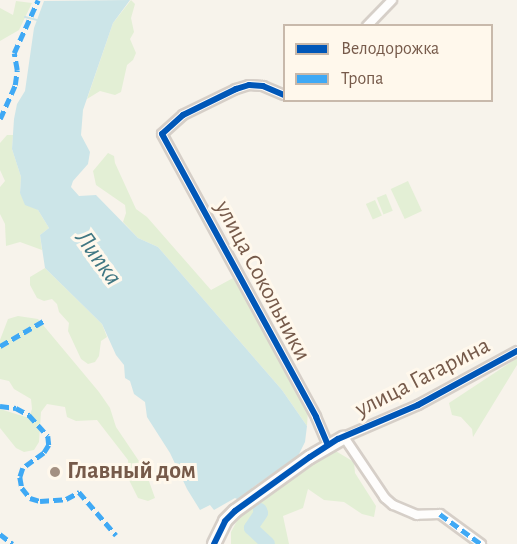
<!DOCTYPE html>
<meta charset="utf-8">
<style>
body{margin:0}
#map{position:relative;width:517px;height:544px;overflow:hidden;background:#f7f3eb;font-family:"Alegreya Sans",sans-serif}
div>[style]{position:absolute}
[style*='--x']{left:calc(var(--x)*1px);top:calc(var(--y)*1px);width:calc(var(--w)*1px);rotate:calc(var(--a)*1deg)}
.green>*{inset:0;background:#e3efd5;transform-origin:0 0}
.water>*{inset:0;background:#cce5e8}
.stream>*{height:2px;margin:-1px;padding:0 1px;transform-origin:1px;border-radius:1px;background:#cce5e8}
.river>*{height:14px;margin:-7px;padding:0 7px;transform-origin:7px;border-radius:7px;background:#cce5e8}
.roads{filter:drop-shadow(2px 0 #d6cfc8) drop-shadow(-2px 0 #d6cfc8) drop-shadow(0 2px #d6cfc8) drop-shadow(0 -2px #d6cfc8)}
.street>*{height:8px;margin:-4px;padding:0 4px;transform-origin:4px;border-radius:4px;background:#fefdfc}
.secondary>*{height:12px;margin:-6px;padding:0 6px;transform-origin:6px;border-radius:6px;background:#fefdfc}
.quiet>*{height:4.5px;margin-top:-2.25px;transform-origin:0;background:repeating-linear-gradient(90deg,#3fa9f5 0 9px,transparent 0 13.5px)}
.cycleway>*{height:6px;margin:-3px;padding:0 3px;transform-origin:3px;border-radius:3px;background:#0057b8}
.dots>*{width:16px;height:16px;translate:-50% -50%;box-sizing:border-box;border:3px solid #fff8ec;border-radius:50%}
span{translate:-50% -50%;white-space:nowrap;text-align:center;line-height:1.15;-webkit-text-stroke:6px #fff8ec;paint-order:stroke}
.street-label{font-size:24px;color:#765a4a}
.poi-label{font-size:24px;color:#765a4a;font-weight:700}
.left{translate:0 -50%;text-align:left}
.water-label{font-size:26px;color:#407783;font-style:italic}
.legend{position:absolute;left:283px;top:24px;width:210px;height:78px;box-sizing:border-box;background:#fff8ec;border:2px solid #c8b9ab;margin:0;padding:8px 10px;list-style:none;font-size:18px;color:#765a4a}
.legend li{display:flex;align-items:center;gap:12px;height:30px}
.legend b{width:30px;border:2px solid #c8b9ab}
</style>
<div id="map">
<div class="green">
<i style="clip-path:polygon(131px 0,135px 4px,131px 18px,134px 32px,130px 39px,136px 53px,133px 60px,127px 65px,121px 92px,115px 95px,100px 91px,87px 99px,113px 23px)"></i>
<i style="clip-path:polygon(16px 1px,32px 3px,19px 30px,0 41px,0 8px,13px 15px)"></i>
<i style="clip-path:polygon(7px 135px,13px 135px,12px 149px,21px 177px,20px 193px,38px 210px,49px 228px,40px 235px,42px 250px,20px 242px,6px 246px,5px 224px,0 214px,0 187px,5px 181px,0 170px,0 143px)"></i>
<i style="clip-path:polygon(108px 153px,114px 156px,115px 163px,136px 209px,147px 217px,211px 290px,233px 278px,308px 411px,307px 426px,282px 390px,158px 247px,138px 238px,123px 222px,126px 213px,125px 205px,96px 185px,93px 171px)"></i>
<i style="left:408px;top:181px;width:33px;height:19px;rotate:65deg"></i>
<i style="left:386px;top:194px;width:18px;height:10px;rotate:68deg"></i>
<i style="left:375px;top:200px;width:17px;height:10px;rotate:66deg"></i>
<i style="clip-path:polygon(45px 268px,102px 324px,107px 337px,101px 341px,99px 356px,95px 362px,88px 364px,81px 359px,68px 331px,69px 323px,59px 312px,57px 304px,52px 299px,44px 301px,37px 298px,30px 285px,30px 277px)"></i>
<i style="clip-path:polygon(18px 316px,38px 319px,99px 392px,110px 408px,116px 427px,145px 470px,155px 498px,148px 501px,138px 498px,129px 480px,128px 460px,97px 420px,76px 421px,67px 417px,65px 407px,47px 404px,41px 412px,39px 442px,34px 450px,24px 452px,16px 448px,0 428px,0 409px,29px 418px,32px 409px,31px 399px,14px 389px,9px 381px,0 379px,0 340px,8px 319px)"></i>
<i style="clip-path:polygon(517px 358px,517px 365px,473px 437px,472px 429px,461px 417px,452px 415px,449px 403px)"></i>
<i style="clip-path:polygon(334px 450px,354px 462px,355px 473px,376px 506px,374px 517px,362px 514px,344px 502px,324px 500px,308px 489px,303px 508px,283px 516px,289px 544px,231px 544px,231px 532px,238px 519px,277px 488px,295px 478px,310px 464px)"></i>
</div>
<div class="water">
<i style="clip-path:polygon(130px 0,113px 23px,83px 110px,81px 135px,90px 152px,88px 164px,73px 181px,71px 187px,79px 196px,96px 195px,138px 238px,158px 247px,282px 390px,307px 426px,305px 442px,298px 456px,252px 488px,253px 494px,243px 502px,235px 498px,214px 510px,210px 505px,200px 510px,187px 489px,170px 453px,147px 417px,145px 402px,134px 394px,130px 381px,125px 378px,124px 365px,116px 355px,102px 324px,45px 268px,40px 235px,49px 228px,38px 210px,25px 205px,20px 193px,21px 177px,12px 149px,14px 119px,17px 104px,25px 91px,34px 28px,44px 1px)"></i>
</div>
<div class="stream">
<i style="--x:25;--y:17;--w:12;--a:14"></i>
</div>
<div class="river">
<i style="--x:260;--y:510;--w:3;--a:72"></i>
<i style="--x:261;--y:513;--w:18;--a:124"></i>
<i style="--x:251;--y:528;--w:23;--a:43"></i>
</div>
<div class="roads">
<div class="street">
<i style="--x:367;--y:26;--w:36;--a:-46"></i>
<i style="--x:284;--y:95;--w:23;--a:-157"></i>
<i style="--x:263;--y:86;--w:14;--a:-176"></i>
<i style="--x:249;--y:85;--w:14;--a:163"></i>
<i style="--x:236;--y:89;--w:59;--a:153.9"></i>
<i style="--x:183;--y:115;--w:28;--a:138"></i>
<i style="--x:162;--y:134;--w:322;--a:61.4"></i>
<i style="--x:316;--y:417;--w:30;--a:67"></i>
<i style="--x:481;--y:544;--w:51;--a:-143.8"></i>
<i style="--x:440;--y:514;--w:23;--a:178"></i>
<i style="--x:417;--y:515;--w:26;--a:-157"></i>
<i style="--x:393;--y:505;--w:11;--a:-139"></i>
<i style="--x:385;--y:498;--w:73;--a:-123.9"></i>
<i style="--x:344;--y:437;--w:81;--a:-23.4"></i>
<i style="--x:418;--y:405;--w:113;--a:-28.6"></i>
</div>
<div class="secondary">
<i style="--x:214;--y:544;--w:25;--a:-64"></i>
<i style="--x:225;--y:521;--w:14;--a:-45"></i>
<i style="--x:235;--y:511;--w:92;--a:-35.8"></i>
<i style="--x:310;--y:457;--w:39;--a:-30"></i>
</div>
</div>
<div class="quiet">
<i style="--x:0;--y:119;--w:37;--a:-66"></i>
<i style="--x:15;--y:85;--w:15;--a:-82"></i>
<i style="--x:17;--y:70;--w:17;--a:-100"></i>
<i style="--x:14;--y:53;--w:58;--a:-65.6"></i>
<i style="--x:0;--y:346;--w:52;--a:-30"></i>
<i style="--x:0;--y:406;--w:16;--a:7"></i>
<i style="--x:16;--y:408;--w:15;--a:28"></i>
<i style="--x:29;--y:415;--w:28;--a:48"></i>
<i style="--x:48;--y:436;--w:9;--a:84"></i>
<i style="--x:49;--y:445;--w:9;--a:122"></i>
<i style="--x:44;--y:453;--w:26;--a:144"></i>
<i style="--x:23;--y:468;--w:9;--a:108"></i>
<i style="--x:20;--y:477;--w:11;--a:80"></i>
<i style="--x:22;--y:488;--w:13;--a:51"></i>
<i style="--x:30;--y:498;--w:10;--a:17"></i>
<i style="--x:40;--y:501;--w:26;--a:-4"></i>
<i style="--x:66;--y:499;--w:15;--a:-28"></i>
<i style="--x:79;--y:492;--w:57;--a:49.3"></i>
<i style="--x:440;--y:514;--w:51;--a:36.2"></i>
<i style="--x:0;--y:534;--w:16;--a:38"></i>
</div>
<div class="cycleway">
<i style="--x:284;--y:95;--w:23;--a:-157"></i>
<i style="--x:263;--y:86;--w:14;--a:-176"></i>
<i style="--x:249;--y:85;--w:14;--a:163"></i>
<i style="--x:236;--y:89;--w:59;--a:153.9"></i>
<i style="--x:183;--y:115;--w:28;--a:138"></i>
<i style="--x:162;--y:134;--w:322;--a:61.4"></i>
<i style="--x:316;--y:417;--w:30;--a:67"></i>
<i style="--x:214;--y:544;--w:25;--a:-64"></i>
<i style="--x:225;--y:521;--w:14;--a:-45"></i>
<i style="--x:235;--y:511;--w:92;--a:-35.8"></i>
<i style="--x:310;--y:457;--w:33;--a:-33"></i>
<i style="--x:338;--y:439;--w:87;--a:-23"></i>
<i style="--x:418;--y:405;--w:113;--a:-28.6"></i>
</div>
<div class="dots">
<i style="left:55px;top:472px;background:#a39082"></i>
</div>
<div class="street-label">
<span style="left:262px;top:281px;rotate:62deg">улица Сокольники</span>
<span style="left:423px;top:378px;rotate:-27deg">улица Гагарина</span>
</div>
<div class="poi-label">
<span class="left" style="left:67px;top:472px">Главный дом</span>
</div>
<div class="water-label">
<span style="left:98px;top:258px;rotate:54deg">Липка</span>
</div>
<ul class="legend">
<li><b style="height:8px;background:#0057b8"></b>Велодорожка</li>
<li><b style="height:8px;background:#3fa9f5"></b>Тропа</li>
</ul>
</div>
